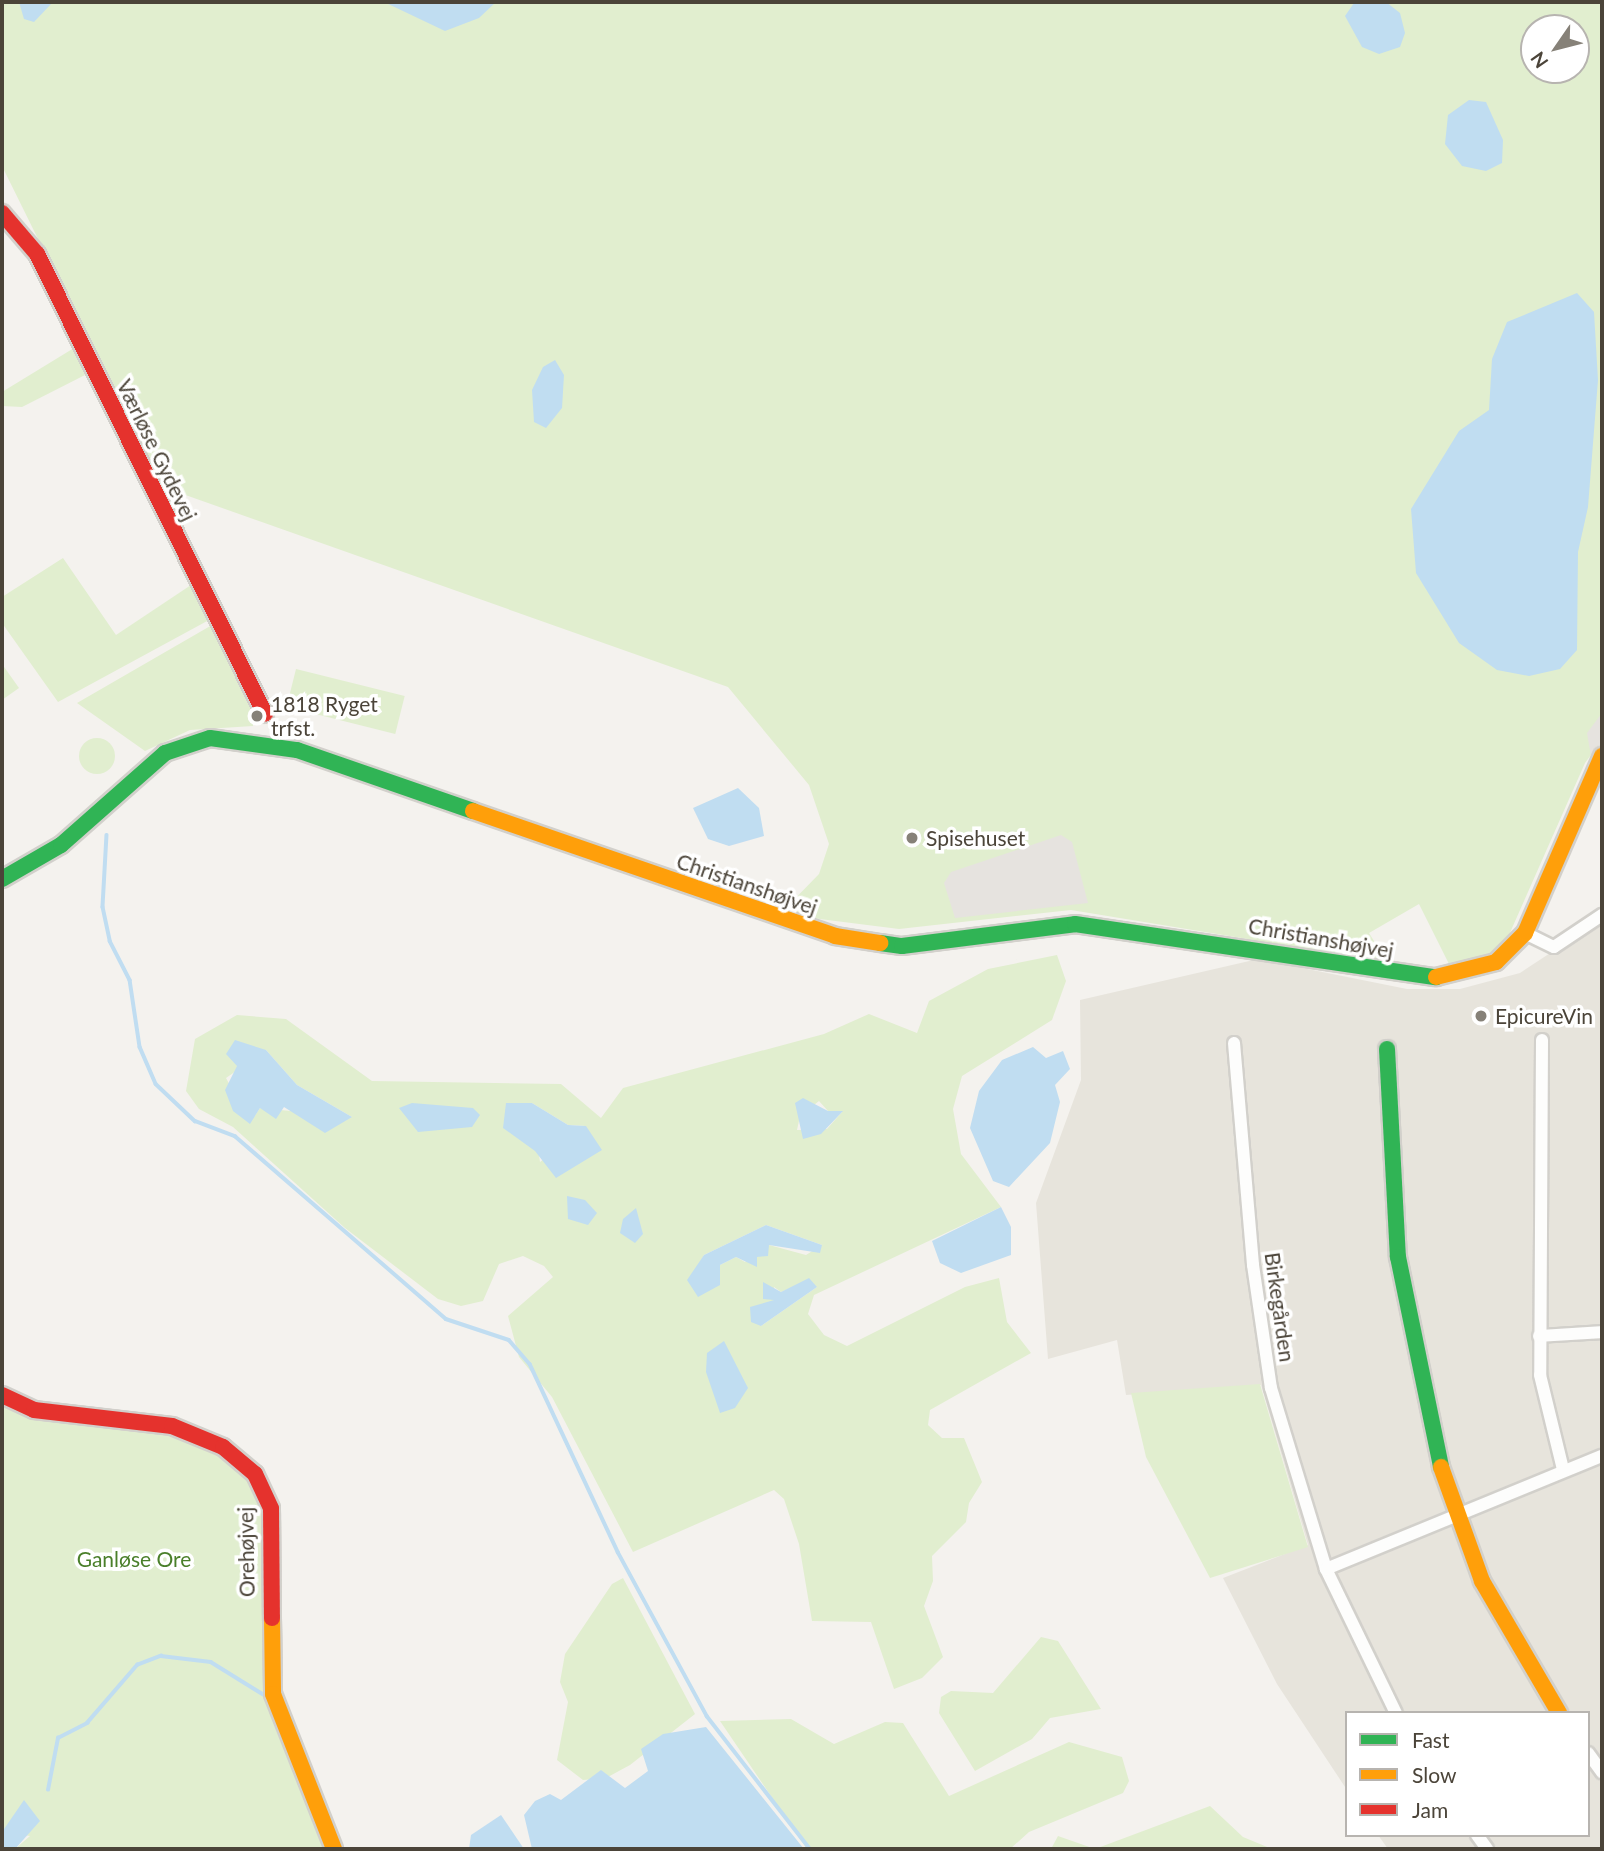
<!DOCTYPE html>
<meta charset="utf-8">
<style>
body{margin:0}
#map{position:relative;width:1604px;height:1851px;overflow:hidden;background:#f4f2ee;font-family:Lato,sans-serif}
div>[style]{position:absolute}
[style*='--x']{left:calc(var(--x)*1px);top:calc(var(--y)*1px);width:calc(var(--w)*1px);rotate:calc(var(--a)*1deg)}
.residential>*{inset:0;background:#e7e4dc}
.green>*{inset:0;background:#e1eecf;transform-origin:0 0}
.round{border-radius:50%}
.parking>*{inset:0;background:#e6e3df}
.water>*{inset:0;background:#c0ddf1}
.stream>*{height:3.5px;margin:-1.75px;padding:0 1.75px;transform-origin:1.75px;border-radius:1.75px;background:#c0ddf1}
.roads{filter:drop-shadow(2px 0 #d2d0cb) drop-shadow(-2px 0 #d2d0cb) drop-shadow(0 2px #d2d0cb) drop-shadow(0 -2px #d2d0cb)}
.street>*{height:12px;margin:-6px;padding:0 6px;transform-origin:6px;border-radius:6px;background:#fdfdfc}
.fast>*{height:16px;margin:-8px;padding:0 8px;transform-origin:8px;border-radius:8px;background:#30b455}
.slow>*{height:16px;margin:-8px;padding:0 8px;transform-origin:8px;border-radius:8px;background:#ff9f0a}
.jam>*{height:16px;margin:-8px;padding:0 8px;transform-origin:8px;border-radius:8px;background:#e5322d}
.dots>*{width:19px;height:19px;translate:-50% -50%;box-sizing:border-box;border:4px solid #fff;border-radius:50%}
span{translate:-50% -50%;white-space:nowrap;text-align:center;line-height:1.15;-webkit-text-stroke:7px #fff;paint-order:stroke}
.street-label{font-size:21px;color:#4b4439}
.poi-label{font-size:21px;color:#4b4439}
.left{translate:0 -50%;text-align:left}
.park-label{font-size:21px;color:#4a7f2a}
.frame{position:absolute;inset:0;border:4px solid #4b4439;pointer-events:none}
.legend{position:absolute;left:1345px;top:1711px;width:245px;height:126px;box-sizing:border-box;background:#fff;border:2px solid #b7b4b0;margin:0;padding:9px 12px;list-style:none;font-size:21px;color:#4b4439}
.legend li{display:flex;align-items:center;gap:14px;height:35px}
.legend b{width:35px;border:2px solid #b7b4b0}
.north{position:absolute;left:1520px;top:14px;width:70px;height:70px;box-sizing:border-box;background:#fff;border:2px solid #b7b4b0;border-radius:50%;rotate:235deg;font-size:19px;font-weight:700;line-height:28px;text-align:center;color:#4b4439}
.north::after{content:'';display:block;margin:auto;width:24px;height:32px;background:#868178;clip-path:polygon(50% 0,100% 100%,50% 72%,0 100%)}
</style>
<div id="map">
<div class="residential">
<i style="clip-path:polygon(1602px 919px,1602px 1849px,1388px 1849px,1378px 1835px,1588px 1835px,1588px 1713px,1347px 1713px,1347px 1790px,1277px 1684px,1223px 1578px,1308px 1545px,1261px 1385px,1126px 1395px,1117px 1340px,1048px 1359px,1036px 1203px,1081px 1080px,1080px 1000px,1258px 959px,1407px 989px,1460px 989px,1520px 973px)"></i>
</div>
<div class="green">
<i style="clip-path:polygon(evenodd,2px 2px,1602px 2px,1602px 740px,1585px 763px,1505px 944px,1480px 962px,1451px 968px,1419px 904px,1369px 933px,1387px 962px,1071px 910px,899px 929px,780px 914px,819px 874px,829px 844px,809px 785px,728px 687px,160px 486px,2px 166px,2px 2px,1534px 28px,1576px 28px,1576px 70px,1534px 70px,1534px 28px)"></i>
<i style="clip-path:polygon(74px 348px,85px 375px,22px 407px,2px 406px,2px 392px)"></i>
<i style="clip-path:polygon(63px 558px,116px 635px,191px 585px,209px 620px,58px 702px,2px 623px,2px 597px)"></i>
<i style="clip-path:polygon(212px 625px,253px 704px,253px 726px,190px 730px,145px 751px,77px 703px)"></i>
<i style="clip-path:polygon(2px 664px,19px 688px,2px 700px)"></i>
<i style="left:296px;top:669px;width:112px;height:39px;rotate:14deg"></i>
<i class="round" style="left:79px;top:738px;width:36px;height:36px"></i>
<i style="clip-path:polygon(evenodd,1057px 955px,1066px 981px,1052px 1020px,962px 1076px,953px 1109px,961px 1154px,1001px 1207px,814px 1295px,808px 1314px,824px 1335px,847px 1346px,965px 1287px,999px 1278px,1007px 1322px,1031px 1353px,930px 1410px,928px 1425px,942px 1438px,964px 1438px,982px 1482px,969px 1503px,966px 1522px,932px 1556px,933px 1581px,924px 1606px,943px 1657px,922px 1678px,894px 1689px,871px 1622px,812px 1621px,799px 1544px,784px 1499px,774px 1490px,633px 1552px,552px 1397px,519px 1357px,508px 1316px,553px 1277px,544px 1266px,523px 1256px,499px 1264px,483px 1301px,461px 1306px,438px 1299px,345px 1228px,233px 1127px,199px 1109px,186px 1091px,195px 1039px,237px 1015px,286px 1019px,372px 1081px,561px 1084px,601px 1118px,623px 1088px,824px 1034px,869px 1014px,917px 1033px,929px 1001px,988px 969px,1057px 955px,266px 1050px,297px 1085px,352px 1117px,260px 1108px,250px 1123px,226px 1078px,266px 1050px,1057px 955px,819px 1101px,828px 1111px,842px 1112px,827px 1129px,797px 1130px,800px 1116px,819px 1101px,1057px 955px,532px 1103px,568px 1125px,586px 1126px,540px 1162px,532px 1103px,1057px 955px,766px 1225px,822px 1245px,806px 1255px,769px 1245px,745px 1262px,736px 1257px,720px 1265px,718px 1275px,693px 1274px,704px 1255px,766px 1225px,1057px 955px,801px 1284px,817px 1287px,761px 1326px,750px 1307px,767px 1307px,775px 1300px,774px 1287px,781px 1292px,801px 1284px)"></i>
<i style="clip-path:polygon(1260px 1384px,1308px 1547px,1210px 1578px,1146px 1457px,1131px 1393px)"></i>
<i style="clip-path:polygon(2px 1392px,30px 1411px,171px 1430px,233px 1454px,268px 1510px,263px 1684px,325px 1849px,15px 1849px,30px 1836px,2px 1832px)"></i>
<i style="clip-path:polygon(623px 1578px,695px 1714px,630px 1765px,606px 1778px,583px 1780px,557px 1760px,568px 1702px,560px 1682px,565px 1654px,612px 1584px)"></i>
<i style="clip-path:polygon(1041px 1637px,1058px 1641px,1101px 1709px,1050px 1718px,1032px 1739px,975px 1771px,939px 1713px,941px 1697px,951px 1691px,993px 1693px)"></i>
<i style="clip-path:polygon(791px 1719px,834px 1744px,885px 1722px,903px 1723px,949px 1796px,1069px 1742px,1122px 1757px,1129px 1781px,1123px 1793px,1029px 1832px,1010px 1849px,807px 1849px,720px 1721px)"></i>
<i style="clip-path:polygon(1210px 1806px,1243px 1837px,1272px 1849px,1051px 1849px,1058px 1836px,1095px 1849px)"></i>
</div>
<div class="parking">
<i style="clip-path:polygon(1602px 713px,1602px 747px,1592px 762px,1587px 733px)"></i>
<i style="clip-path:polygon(1061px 835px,1072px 842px,1088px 903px,955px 918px,944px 883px,951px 872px)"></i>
</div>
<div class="water">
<i style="clip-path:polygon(19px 2px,53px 2px,34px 22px,24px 19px)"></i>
<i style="clip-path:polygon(384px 2px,496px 2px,479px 18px,445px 31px)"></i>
<i style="clip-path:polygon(1386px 2px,1400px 13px,1405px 33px,1400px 47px,1379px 54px,1362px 47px,1345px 16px,1354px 3px)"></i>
<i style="clip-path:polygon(1469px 100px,1486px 102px,1503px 140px,1502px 163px,1486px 171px,1462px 166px,1445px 144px,1448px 115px)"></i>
<i style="clip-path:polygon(1577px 293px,1594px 312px,1598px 380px,1588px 507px,1578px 552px,1577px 650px,1560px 669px,1529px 676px,1497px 670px,1459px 643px,1416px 573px,1411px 509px,1459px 431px,1489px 410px,1492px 359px,1507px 322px)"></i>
<i style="clip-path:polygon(555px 360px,564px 375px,562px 408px,546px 428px,534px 422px,532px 390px,543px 367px)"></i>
<i style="clip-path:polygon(738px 788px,759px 808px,764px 836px,729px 846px,708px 839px,693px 808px)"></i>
<i style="clip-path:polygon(235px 1040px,266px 1050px,297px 1085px,352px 1117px,325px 1133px,284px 1107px,276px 1119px,260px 1108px,250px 1124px,233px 1111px,225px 1090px,237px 1066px,226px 1054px)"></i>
<i style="clip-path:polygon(1033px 1047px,1046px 1058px,1063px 1051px,1070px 1069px,1055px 1085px,1060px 1102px,1050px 1143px,1009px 1187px,993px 1181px,970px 1128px,979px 1091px,1002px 1060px)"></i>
<i style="clip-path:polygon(803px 1098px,828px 1111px,843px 1111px,821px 1134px,803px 1139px,795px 1103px)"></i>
<i style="clip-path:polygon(412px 1103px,473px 1108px,480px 1115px,472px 1127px,418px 1132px,399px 1108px)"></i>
<i style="clip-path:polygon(506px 1103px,532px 1103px,568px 1125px,586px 1126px,602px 1150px,556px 1178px,535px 1151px,503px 1128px)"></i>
<i style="clip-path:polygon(567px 1196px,585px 1200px,597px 1213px,588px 1225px,568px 1219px)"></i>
<i style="clip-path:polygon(1001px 1207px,1011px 1227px,1011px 1255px,961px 1273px,940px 1263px,932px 1241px)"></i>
<i style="clip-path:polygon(636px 1208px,643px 1234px,635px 1243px,620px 1233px,623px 1219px)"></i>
<i style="clip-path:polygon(766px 1225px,822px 1245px,820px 1253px,769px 1245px,768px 1256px,757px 1257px,757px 1267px,736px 1257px,720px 1265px,720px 1285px,698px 1297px,687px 1280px,704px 1255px)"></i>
<i style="clip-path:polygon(809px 1278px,817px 1287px,761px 1326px,751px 1322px,750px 1307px,774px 1300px,763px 1299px,763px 1282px,781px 1292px)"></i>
<i style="clip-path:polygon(724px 1341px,748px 1388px,735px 1408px,720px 1413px,706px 1372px,707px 1353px)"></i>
<i style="clip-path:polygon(706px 1727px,804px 1849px,532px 1849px,524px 1815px,535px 1801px,550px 1794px,561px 1800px,601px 1770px,625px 1788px,648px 1771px,641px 1749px,663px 1734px)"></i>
<i style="clip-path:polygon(24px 1800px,40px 1821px,15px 1849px,2px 1849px,2px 1832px)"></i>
<i style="clip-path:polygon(501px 1815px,524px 1849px,469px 1849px,471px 1835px)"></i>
</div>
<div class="stream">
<i style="--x:107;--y:835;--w:72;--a:93.2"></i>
<i style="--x:103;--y:907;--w:35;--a:78"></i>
<i style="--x:110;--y:941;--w:44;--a:62.9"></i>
<i style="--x:130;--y:980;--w:68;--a:81.5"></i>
<i style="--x:140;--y:1047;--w:40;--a:66.6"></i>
<i style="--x:156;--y:1084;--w:54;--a:43.5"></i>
<i style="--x:195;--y:1121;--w:43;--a:20.6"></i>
<i style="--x:235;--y:1136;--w:279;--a:40.9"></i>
<i style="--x:446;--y:1319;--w:66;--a:18.4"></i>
<i style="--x:509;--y:1340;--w:32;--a:49"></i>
<i style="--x:530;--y:1364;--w:208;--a:64.9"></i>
<i style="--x:618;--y:1552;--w:187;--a:61.5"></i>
<i style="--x:707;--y:1716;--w:168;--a:52.2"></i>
<i style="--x:48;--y:1790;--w:53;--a:-79.1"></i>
<i style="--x:58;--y:1738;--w:33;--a:-27"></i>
<i style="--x:87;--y:1723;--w:77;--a:-49.2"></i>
<i style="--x:137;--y:1665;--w:26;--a:-21"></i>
<i style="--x:161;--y:1656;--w:50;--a:6.8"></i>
<i style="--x:211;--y:1662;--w:68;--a:31.8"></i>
</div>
<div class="roads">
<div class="street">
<i style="--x:1525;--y:933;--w:32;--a:26"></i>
<i style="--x:1554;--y:947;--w:58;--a:-33.7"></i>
<i style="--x:1542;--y:1040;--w:335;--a:90.3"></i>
<i style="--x:1540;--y:1375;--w:97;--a:76.3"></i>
<i style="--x:1234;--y:1043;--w:223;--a:85.1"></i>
<i style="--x:1253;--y:1265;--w:124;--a:81.7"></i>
<i style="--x:1271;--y:1388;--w:189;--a:73.1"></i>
<i style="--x:1326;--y:1569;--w:160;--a:64.1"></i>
<i style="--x:1539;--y:1336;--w:63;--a:-3.6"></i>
<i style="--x:1326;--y:1569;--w:298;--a:-22.3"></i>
<i style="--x:1588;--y:1753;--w:24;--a:54"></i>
<i style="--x:1477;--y:1835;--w:17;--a:54"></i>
</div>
<div class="fast">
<i style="--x:2;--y:879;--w:68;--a:-30"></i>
<i style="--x:61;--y:845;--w:139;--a:-41.5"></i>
<i style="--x:165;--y:753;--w:47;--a:-18.4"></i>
<i style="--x:210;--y:738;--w:88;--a:7.9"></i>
<i style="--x:297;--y:750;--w:186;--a:19.1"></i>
<i style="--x:880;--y:943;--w:22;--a:8"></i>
<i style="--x:902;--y:946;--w:174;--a:-7.2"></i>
<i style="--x:1075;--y:924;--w:365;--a:8.4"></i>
<i style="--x:1387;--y:1049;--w:208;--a:87"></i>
<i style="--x:1398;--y:1257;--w:214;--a:78.4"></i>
</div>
<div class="slow">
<i style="--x:473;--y:811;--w:383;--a:19"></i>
<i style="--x:835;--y:936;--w:46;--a:8.8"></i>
<i style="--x:1436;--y:977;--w:62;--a:-14"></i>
<i style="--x:1496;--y:962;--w:41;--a:-45"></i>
<i style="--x:1525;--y:933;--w:193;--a:-66.5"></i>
<i style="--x:1441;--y:1467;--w:121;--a:70.2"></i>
<i style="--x:1482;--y:1581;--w:153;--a:59.7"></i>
<i style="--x:272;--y:1618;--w:76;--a:89.2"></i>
<i style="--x:273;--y:1694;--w:167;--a:68.5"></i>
</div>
<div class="jam">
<i style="--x:2;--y:213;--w:54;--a:49.5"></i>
<i style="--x:37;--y:254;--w:513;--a:63.63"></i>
<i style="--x:2;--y:1395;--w:35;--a:25"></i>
<i style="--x:34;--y:1410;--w:139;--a:6.6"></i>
<i style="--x:172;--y:1426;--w:55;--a:22.4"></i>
<i style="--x:223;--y:1447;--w:42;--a:40.2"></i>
<i style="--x:255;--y:1474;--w:38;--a:65"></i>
<i style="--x:271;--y:1509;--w:109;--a:89.5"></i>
</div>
</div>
<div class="dots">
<i style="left:257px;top:716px;background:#868178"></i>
<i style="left:912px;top:838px;background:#868178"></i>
<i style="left:1481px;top:1016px;background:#868178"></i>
</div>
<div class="street-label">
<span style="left:157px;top:450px;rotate:64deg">Værløse Gydevej</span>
<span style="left:747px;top:884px;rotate:19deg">Christianshøjvej</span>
<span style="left:1321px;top:938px;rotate:10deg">Christianshøjvej</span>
<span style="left:1280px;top:1307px;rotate:82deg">Birkegården</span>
<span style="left:246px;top:1552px;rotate:-91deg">Orehøjvej</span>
</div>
<div class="poi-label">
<span class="left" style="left:271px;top:716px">1818 Ryget<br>trfst.</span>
<span class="left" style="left:926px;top:838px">Spisehuset</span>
<span class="left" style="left:1495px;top:1016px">EpicureVin</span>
</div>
<div class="park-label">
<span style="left:134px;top:1559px">Ganløse Ore</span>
</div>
<div class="frame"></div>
<ul class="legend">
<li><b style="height:9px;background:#30b455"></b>Fast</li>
<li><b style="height:9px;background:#ff9f0a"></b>Slow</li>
<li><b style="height:9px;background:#e5322d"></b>Jam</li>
</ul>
<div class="north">N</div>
</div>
